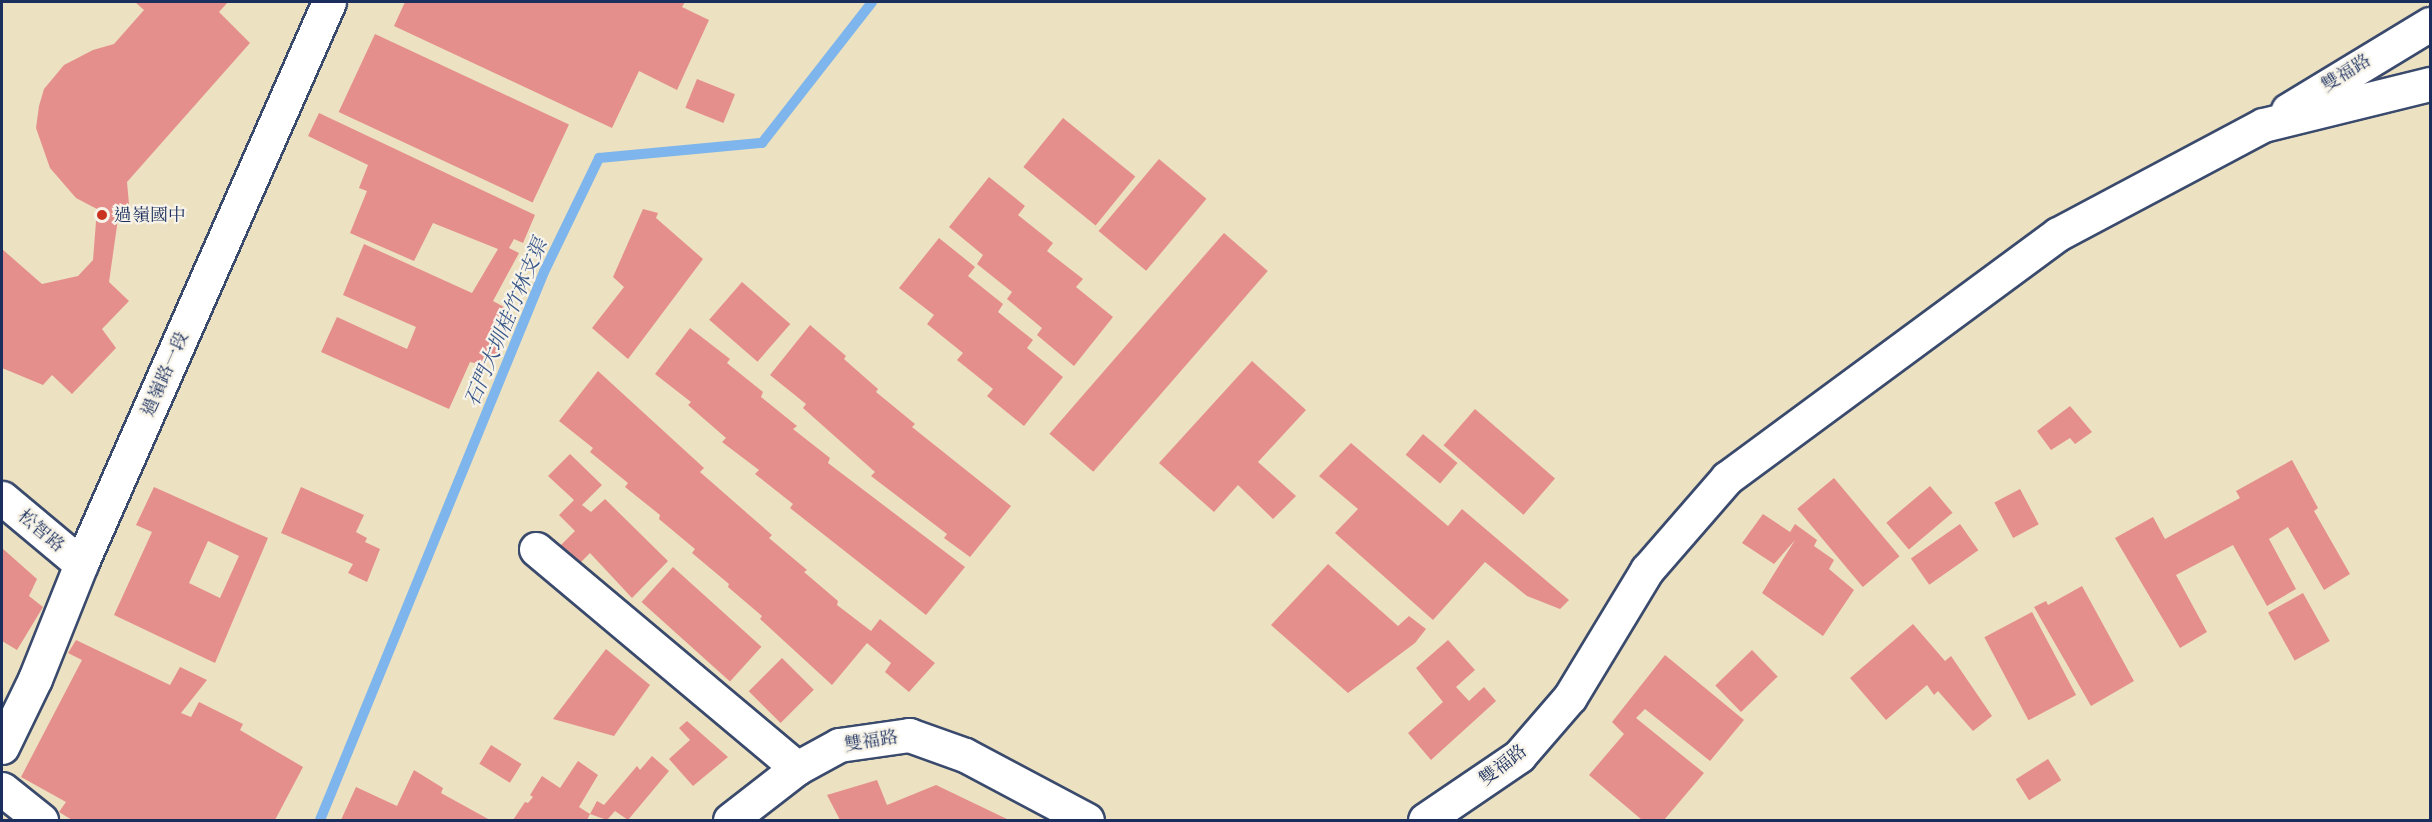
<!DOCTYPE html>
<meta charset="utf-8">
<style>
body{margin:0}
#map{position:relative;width:2432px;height:822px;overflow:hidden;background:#ece1c0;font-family:"Gentium Book Plus","Noto Serif TC",serif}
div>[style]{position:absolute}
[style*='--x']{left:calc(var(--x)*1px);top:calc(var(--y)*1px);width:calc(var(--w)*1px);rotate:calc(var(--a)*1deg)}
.stream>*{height:10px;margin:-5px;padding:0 5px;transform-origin:5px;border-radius:5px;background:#7db5ec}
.building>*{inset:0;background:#e58f8d;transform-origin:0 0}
.roads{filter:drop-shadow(2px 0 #3a4a6d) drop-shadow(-2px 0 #3a4a6d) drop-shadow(0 2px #3a4a6d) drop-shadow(0 -2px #3a4a6d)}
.minor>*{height:33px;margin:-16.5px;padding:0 16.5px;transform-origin:16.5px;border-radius:16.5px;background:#fff}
.dots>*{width:16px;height:16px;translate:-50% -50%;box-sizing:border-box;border:3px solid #f7f3e8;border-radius:50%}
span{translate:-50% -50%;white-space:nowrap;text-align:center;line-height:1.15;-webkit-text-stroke:4.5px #f7f3e8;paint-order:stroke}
.street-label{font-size:18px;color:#1b2f5e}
.poi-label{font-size:18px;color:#1b2f5e}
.left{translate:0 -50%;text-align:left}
.water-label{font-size:20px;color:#385789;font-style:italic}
.frame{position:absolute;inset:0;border:3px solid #1b2f5e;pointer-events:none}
</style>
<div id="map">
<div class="stream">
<i style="--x:320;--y:820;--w:592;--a:-67.77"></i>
<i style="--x:544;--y:272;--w:127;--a:-64.2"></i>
<i style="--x:599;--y:158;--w:164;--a:-5.3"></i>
<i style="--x:762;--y:143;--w:179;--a:-52"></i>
</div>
<div class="building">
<i style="clip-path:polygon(135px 2px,228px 2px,219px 12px,250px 43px,127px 182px,130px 215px,119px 212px,109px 282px,129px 301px,102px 329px,116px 348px,72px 394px,52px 375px,43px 385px,2px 368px,2px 249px,42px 284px,78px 276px,93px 260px,97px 209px,76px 198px,50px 168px,36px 128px,39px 106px,44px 89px,64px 65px,93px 50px,114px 44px,144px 10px)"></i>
<i style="clip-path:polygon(405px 2px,685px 2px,682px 7px,709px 20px,677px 90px,639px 71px,612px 128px,394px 26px)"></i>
<i style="left:375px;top:34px;width:214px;height:86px;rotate:25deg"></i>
<i style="left:697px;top:79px;width:41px;height:31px;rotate:22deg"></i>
<i style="clip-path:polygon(319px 113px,535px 215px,523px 243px,514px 239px,509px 248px,519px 253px,493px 301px,504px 307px,492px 333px,501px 345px,496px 358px,490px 355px,483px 365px,470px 362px,449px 409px,321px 352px,337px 317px,407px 349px,416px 327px,343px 295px,364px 244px,472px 293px,498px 249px,433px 223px,414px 261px,350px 233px,367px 191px,359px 188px,368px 165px,308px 136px)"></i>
<i style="left:1063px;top:118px;width:93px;height:63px;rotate:39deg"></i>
<i style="left:1159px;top:159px;width:62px;height:94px;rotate:40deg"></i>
<i style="clip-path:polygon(989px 177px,1025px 206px,1018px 215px,1053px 243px,1047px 251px,1083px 279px,1076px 287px,1113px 317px,1074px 366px,1037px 335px,1042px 328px,1007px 299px,1012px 292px,977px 264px,983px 255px,949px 227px)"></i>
<i style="clip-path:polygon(643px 209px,658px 213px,656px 218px,703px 259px,628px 359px,592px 328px,624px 287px,613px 277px)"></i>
<i style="left:1224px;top:233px;width:58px;height:266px;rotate:41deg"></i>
<i style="clip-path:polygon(939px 238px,975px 267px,968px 276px,1003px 304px,998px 312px,1033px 340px,1027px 348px,1063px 377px,1024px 426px,987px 396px,993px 389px,957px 360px,963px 353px,927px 324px,934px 315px,899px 288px)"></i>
<i style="left:742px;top:282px;width:64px;height:50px;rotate:41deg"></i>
<i style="clip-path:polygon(810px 325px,846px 356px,844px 359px,878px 389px,876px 392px,915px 424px,912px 427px,1011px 506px,970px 557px,944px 538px,947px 534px,871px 476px,875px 472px,803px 408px,806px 404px,770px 375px)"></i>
<i style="clip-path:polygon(690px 328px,730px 359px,727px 363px,763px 392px,761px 397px,797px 426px,793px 429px,830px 458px,828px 463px,965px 567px,926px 615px,790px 508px,793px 504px,755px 474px,759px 470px,722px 442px,726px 438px,688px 405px,691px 402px,655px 374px)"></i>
<i style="clip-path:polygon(1252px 361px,1306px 410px,1258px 462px,1296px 496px,1273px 519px,1238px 485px,1214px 512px,1159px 463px)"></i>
<i style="clip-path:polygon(598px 371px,704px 468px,700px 472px,772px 535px,769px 538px,807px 570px,804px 572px,838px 601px,837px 605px,871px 631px,880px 619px,935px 663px,909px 692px,885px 672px,891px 663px,867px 643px,832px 685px,760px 619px,762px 616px,728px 587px,729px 584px,692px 553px,695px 549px,659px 519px,660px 515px,625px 487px,628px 483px,590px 452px,593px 448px,559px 421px)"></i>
<i style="clip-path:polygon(2070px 406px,2092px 432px,2075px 444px,2070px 438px,2051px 450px,2037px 431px)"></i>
<i style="left:1475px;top:409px;width:106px;height:48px;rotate:41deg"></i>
<i style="left:1423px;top:434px;width:45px;height:27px;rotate:40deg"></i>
<i style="clip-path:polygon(1351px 443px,1448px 526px,1462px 509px,1569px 600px,1560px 609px,1527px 596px,1485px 562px,1433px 620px,1335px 533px,1358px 509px,1319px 476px)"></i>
<i style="clip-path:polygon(570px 454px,602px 485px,582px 505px,591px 512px,605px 499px,668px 561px,632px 598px,590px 553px,576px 567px,558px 548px,575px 531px,559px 515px,574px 500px,548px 476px)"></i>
<i style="clip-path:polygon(2292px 460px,2318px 508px,2314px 511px,2350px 574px,2324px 590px,2288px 527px,2269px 539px,2296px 589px,2267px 606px,2233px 545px,2176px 575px,2207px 632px,2180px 648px,2115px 538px,2153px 517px,2165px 539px,2240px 498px,2236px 491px)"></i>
<i style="left:1834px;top:478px;width:102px;height:48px;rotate:50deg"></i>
<i style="left:1930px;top:486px;width:35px;height:57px;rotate:50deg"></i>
<i style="clip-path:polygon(evenodd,154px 487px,268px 538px,215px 663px,114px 615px,152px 532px,136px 525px,154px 487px,208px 541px,239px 556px,220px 598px,189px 583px,208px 541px)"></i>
<i style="clip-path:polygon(301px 487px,364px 515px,356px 532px,367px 538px,365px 542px,380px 549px,367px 582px,348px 573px,353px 564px,281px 533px)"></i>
<i style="left:2020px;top:489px;width:40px;height:29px;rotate:62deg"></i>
<i style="clip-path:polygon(1763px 514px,1790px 532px,1795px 524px,1817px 540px,1814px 546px,1834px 560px,1829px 569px,1854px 590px,1823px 636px,1762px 593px,1795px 540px,1774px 564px,1742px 543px)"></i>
<i style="left:1960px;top:524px;width:32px;height:60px;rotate:55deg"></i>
<i style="clip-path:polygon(2px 548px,37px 579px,29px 596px,43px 607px,17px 650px,2px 641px)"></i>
<i style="clip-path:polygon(1328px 564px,1398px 626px,1409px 616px,1426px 629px,1415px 643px,1348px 693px,1271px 625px)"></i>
<i style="left:673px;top:567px;width:119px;height:47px;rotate:42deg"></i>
<i style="clip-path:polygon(2082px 586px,2134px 681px,2091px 706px,2034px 607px,2046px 601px,2048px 605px)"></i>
<i style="left:2303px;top:593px;width:55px;height:40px;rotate:61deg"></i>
<i style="left:2032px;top:612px;width:94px;height:54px;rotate:62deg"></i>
<i style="clip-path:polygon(1913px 624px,1945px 661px,1951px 656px,1992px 716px,1973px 731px,1938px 691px,1934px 695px,1927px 685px,1886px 720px,1850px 678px)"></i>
<i style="clip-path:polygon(76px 640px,170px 685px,180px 667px,207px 680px,181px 713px,191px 717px,199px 702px,243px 724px,240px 730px,303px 767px,275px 820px,72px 820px,59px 812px,66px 802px,21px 777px,82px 660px,68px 653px)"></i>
<i style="clip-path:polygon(1448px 640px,1475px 670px,1456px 687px,1469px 701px,1484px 687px,1496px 701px,1431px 760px,1408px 733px,1443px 702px,1416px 668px)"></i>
<i style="clip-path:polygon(606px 649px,650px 685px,614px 736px,553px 719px)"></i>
<i style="left:1752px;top:650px;width:37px;height:51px;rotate:46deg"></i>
<i style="clip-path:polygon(1665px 655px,1744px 720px,1710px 761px,1645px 709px,1636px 718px,1704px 773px,1664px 820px,1642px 820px,1589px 775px,1624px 734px,1612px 722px)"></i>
<i style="left:782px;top:658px;width:45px;height:47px;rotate:45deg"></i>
<i style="clip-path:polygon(687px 721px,728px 757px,693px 786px,669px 759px,690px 740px,679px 728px)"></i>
<i style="left:491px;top:745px;width:36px;height:22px;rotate:32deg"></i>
<i style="clip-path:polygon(652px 756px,669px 771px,628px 820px,615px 811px,607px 820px,590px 814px,587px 820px,513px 820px,525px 802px,528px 803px,533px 797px,530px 795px,542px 776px,560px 788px,578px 761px,598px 775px,579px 807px,590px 814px,597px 801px,604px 805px,637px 766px,640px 770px)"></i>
<i style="left:2048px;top:759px;width:25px;height:38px;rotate:58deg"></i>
<i style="clip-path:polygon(414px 770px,443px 788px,441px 793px,490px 820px,341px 820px,356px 787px,397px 806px)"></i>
<i style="clip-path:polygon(877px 780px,887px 805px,936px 785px,1009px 820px,840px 820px,827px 795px)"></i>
</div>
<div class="roads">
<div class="minor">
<i style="--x:2288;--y:110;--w:166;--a:-31.2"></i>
<i style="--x:2;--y:498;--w:103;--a:39.9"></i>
<i style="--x:536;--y:549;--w:341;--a:40"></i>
<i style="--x:2;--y:747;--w:76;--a:-64.1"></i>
<i style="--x:35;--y:679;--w:124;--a:-68.2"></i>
<i style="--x:81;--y:564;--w:614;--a:-66.19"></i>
<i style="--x:2;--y:789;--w:50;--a:38.5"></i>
<i style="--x:730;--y:820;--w:85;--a:-37.8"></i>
<i style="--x:797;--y:768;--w:48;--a:-28.7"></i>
<i style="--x:839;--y:745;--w:71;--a:-8.1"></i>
<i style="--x:909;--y:735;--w:59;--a:19.7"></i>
<i style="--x:965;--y:755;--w:138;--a:28"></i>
<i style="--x:1425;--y:820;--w:114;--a:-34.2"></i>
<i style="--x:1519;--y:756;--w:78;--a:-49.2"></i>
<i style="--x:1570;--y:697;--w:149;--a:-58.8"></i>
<i style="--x:1647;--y:570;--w:122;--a:-49"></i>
<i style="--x:1727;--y:478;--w:411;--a:-36.4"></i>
<i style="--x:2058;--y:234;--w:232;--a:-28"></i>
<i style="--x:2263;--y:125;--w:172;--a:-13.8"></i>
</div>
</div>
<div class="dots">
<i style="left:102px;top:215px;background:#c8321e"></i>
</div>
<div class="street-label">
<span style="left:2346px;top:73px;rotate:-32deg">雙福路</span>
<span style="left:165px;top:374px;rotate:-66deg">過嶺路一段</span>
<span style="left:41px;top:531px;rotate:40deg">松智路</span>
<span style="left:871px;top:741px;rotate:-9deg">雙福路</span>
<span style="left:1503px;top:765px;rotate:-38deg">雙福路</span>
</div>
<div class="poi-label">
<span class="left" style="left:114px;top:215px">過嶺國中</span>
</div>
<div class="water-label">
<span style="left:505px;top:322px;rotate:-67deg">石門大圳桂竹林支渠</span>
</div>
<div class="frame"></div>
</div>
